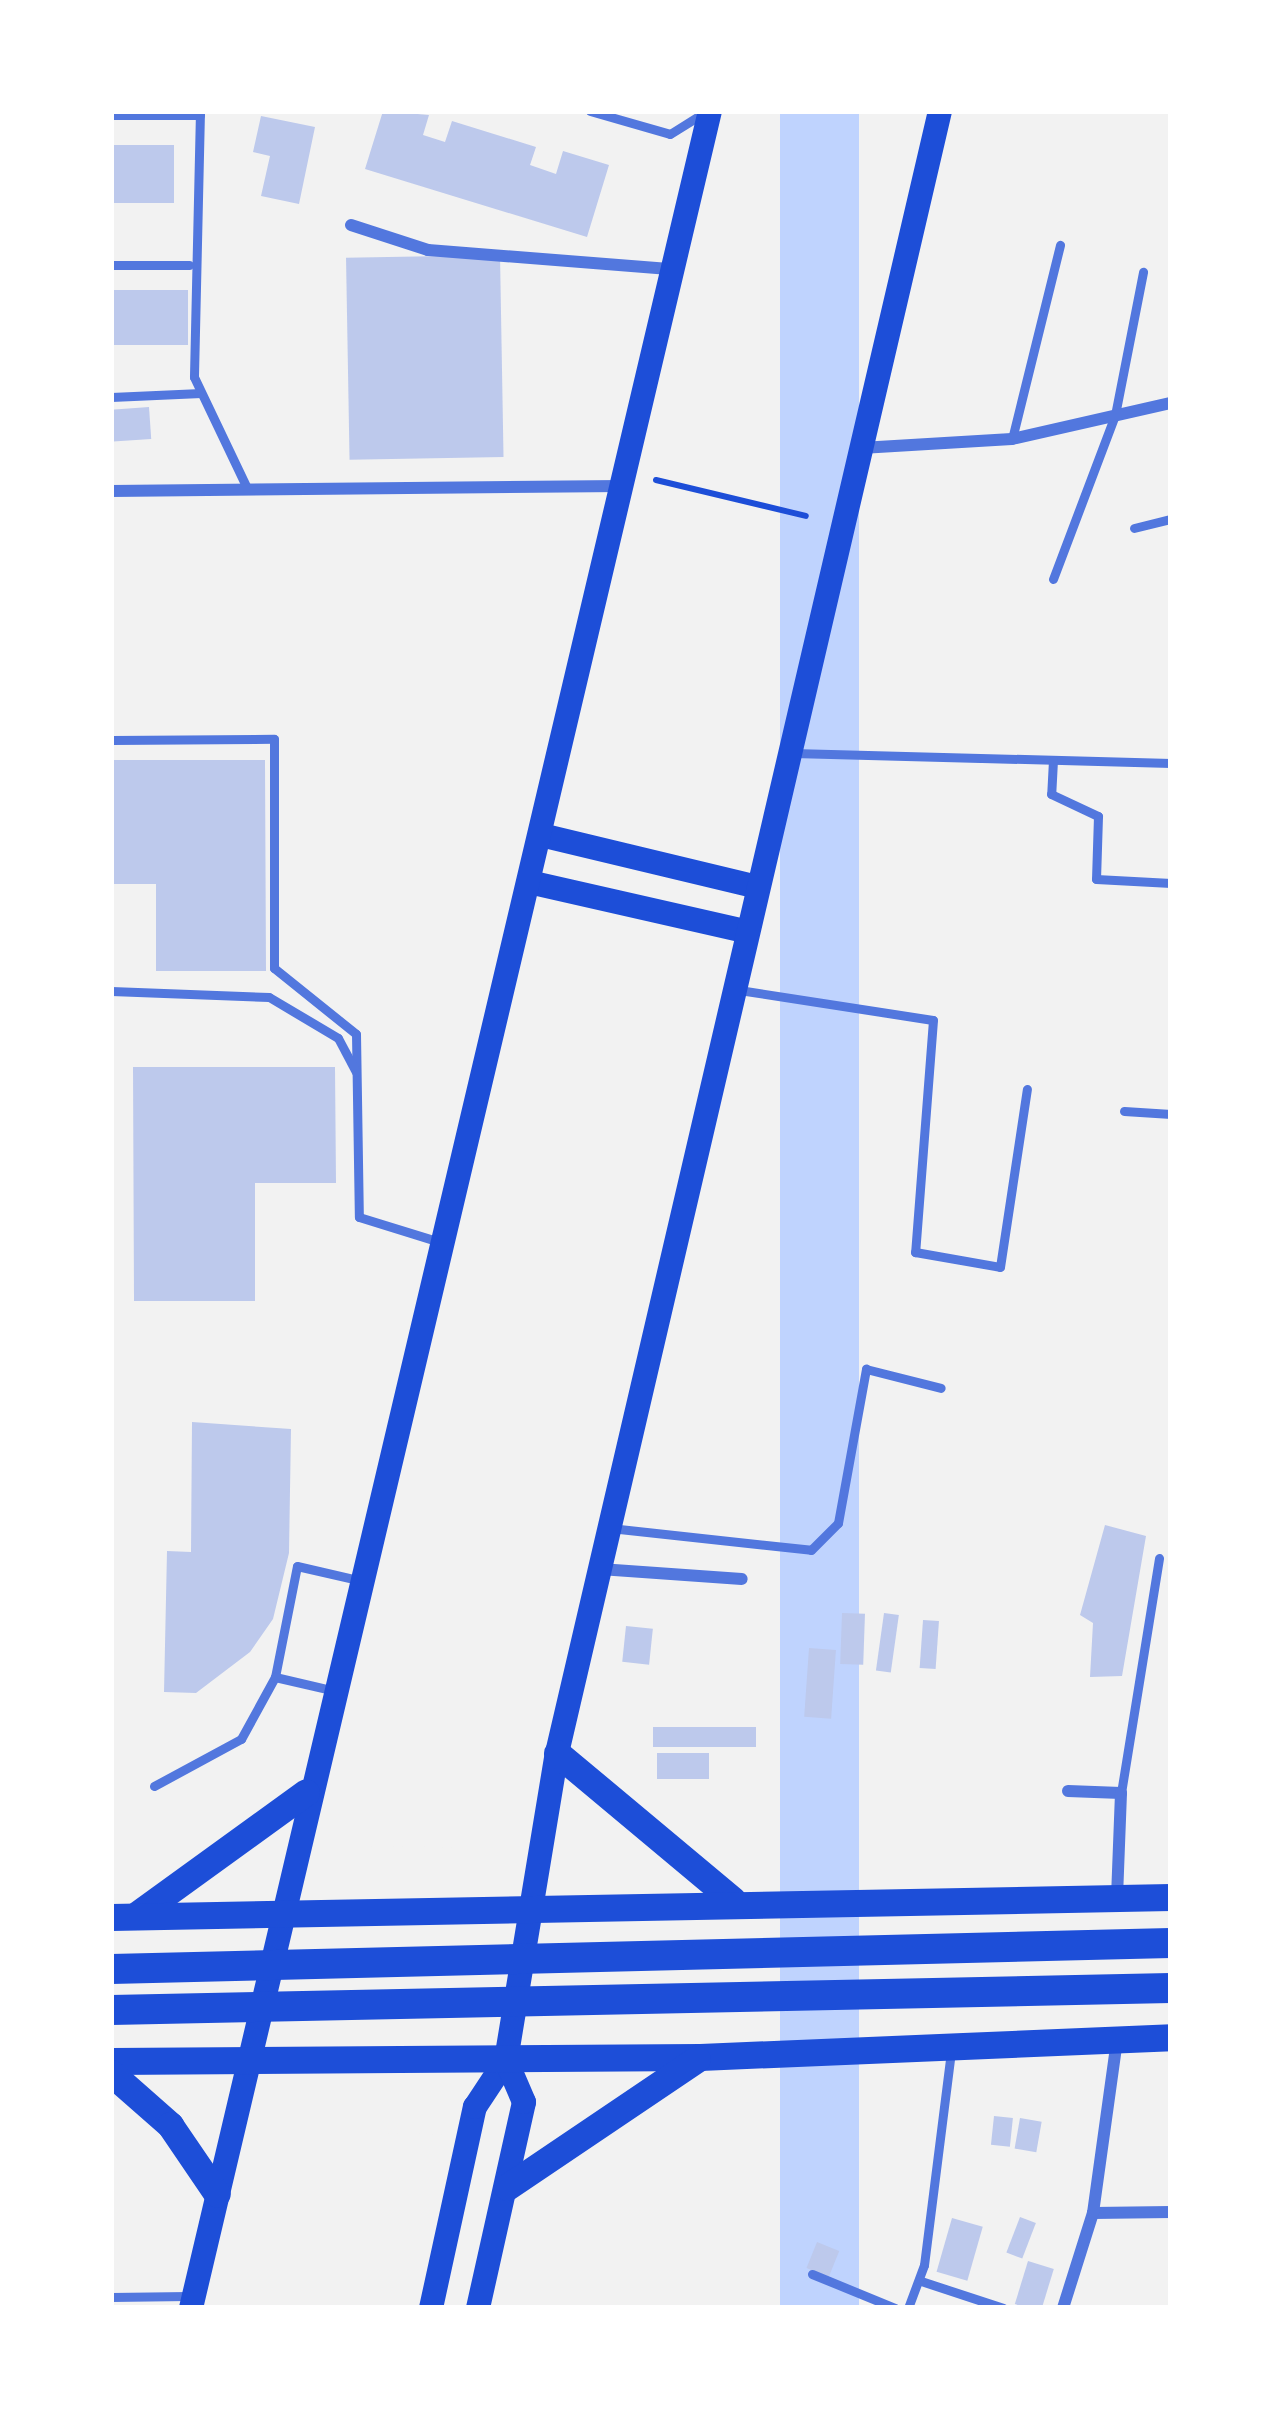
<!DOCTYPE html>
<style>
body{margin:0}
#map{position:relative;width:1282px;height:2419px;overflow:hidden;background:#f2f2f2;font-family:Roboto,sans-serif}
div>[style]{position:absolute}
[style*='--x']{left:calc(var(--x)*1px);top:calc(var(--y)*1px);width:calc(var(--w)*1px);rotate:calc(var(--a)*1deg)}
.water>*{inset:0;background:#bfd3fe;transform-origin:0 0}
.pier>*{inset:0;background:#f2f2f2;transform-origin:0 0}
.building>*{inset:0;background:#bdc9ec;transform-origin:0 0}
.path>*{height:6px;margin:-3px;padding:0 3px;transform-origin:3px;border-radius:3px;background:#1d4ed8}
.service>*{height:9px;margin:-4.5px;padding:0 4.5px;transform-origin:4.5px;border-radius:4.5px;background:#5277de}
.minor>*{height:12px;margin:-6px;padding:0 6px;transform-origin:6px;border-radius:6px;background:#5277de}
.secondary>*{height:24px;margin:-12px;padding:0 12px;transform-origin:12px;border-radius:12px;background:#1d4ed8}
.primary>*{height:27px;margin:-13.5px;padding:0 13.5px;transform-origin:13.5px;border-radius:13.5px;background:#1d4ed8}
.trunk>*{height:30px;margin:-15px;padding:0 15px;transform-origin:15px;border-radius:15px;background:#1d4ed8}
span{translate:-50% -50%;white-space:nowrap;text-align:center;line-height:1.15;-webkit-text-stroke:9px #fff;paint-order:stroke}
.frame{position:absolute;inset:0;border:114px solid #fff;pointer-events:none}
</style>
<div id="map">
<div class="water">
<i style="left:780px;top:111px;width:79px;height:2255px"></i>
</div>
<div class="pier">
<i style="left:367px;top:1846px;width:93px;height:287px;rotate:1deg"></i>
</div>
<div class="building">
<i style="clip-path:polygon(383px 111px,429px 115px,423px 135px,445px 142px,452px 121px,536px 147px,530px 165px,556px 174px,563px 151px,609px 165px,587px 237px,365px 169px)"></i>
<i style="clip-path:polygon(261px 116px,315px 127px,299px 204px,261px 196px,270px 156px,253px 152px)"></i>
<i style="left:111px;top:145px;width:63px;height:58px"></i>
<i style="left:500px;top:255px;width:202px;height:154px;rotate:89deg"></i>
<i style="left:188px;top:290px;width:55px;height:77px;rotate:90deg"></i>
<i style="left:149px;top:407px;width:32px;height:38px;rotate:86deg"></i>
<i style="clip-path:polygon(111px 760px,265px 760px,266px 971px,156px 971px,156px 884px,111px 884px)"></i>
<i style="clip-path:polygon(133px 1067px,335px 1067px,336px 1183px,255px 1183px,255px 1301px,134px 1301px)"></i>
<i style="clip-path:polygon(192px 1422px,291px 1429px,289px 1553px,273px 1619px,250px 1652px,196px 1693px,164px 1692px,167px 1551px,191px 1552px)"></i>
<i style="clip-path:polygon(1105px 1525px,1146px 1536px,1122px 1676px,1090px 1677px,1093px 1623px,1080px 1615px)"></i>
<i style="left:842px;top:1613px;width:23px;height:51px;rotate:2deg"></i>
<i style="left:884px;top:1613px;width:15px;height:58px;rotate:8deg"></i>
<i style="left:923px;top:1620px;width:16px;height:48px;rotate:4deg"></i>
<i style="left:626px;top:1626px;width:27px;height:36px;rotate:6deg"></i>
<i style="left:809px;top:1648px;width:27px;height:69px;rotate:4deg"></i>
<i style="left:756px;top:1727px;width:20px;height:103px;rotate:90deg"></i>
<i style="left:709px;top:1753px;width:26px;height:52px;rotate:90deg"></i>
<i style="left:994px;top:2116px;width:19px;height:29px;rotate:6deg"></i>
<i style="left:1020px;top:2118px;width:22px;height:31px;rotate:10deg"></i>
<i style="left:1020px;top:2217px;width:17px;height:38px;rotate:21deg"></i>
<i style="left:952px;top:2218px;width:32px;height:56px;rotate:16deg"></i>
<i style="left:817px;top:2242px;width:24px;height:28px;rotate:22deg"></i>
<i style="left:1028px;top:2261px;width:27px;height:45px;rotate:17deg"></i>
</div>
<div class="path">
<i style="--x:656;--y:480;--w:154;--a:13.5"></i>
</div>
<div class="service">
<i style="--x:200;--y:111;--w:266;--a:91.3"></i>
<i style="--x:194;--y:377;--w:123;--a:64.5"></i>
<i style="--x:590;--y:111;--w:83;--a:16"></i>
<i style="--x:670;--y:134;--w:38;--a:-32"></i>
<i style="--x:111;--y:115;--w:89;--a:0"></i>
<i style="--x:111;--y:265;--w:78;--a:0"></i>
<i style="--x:111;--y:397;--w:90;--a:-2.5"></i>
<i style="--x:1012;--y:439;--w:200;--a:-76.1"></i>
<i style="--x:1134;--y:528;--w:38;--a:-14"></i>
<i style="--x:1053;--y:579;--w:175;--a:-69.3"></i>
<i style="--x:1115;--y:415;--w:146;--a:-78.9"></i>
<i style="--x:111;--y:740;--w:163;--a:-0.4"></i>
<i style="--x:274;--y:739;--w:229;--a:90"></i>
<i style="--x:274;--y:968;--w:105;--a:38.8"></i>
<i style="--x:356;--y:1034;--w:183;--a:89.1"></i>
<i style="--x:359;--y:1217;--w:85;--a:17.2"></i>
<i style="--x:793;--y:753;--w:378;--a:1.5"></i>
<i style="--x:1053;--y:760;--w:34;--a:93"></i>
<i style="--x:1051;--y:794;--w:52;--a:25.1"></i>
<i style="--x:1098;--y:816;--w:63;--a:91.8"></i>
<i style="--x:1096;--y:879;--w:75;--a:3.1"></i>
<i style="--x:739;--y:990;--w:196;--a:8.8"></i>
<i style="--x:933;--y:1020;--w:233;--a:94.4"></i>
<i style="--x:915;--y:1252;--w:86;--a:10"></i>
<i style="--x:1000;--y:1267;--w:180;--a:-81.4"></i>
<i style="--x:111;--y:991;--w:158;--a:2.2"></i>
<i style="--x:269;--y:997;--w:80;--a:30.7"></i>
<i style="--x:338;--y:1038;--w:38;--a:62"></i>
<i style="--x:1124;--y:1111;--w:47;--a:3.7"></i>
<i style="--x:610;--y:1528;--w:202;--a:6.2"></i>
<i style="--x:811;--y:1550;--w:38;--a:-45"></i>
<i style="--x:838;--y:1523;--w:157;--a:-79.7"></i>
<i style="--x:866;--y:1369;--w:77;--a:14.2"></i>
<i style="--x:275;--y:1677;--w:113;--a:-78.8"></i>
<i style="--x:297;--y:1566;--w:63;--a:12.9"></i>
<i style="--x:154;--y:1786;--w:99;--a:-28.4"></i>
<i style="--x:241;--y:1739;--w:71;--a:-61.3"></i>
<i style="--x:275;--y:1677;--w:57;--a:13.1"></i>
<i style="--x:1121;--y:1793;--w:238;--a:-80.8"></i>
<i style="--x:812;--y:2274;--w:90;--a:22.3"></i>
<i style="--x:921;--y:2281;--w:86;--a:18.2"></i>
<i style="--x:111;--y:2297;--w:77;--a:-0.7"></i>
<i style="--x:908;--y:2308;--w:46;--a:-69.6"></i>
<i style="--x:924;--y:2265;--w:216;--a:-82.8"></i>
</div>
<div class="minor">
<i style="--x:351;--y:225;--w:81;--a:18"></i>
<i style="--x:428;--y:250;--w:245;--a:4.5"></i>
<i style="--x:861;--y:448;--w:151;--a:-3.4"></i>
<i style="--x:1012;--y:439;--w:163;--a:-12.8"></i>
<i style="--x:111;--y:491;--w:511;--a:-0.56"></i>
<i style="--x:600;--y:1569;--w:142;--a:4"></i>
<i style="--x:1068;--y:1791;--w:53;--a:2.2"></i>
<i style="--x:1121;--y:1793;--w:105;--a:92.2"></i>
<i style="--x:1093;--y:2213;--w:78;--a:-0.7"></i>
<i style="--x:1063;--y:2308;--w:100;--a:-72.5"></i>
<i style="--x:1093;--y:2213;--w:176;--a:-82.1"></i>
</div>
<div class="secondary">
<i style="--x:541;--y:835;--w:219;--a:13.5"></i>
<i style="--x:529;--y:882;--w:221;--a:12.8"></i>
<i style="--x:191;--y:2308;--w:2257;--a:-76.71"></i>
<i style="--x:431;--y:2308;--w:206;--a:-77.7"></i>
<i style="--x:475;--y:2107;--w:56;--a:-56.6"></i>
<i style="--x:506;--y:2060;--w:311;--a:-80.6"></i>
<i style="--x:557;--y:1753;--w:1686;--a:-76.87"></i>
<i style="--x:478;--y:2308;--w:211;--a:-77.4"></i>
<i style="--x:524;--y:2102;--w:46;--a:-113.2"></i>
</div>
<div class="primary">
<i style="--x:557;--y:1753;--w:229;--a:39.9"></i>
<i style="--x:135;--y:1916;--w:211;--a:-35.9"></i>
<i style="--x:111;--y:1917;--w:1060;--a:-1.08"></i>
<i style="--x:111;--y:2061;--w:589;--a:-0.39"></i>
<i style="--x:700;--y:2057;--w:471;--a:-2.4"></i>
<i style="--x:111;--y:2073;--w:79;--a:41.4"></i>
<i style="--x:170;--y:2125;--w:83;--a:55.7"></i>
<i style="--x:507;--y:2187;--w:229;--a:-34"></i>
</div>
<div class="trunk">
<i style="--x:111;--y:1969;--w:1060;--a:-1.41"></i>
<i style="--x:111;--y:2010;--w:1060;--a:-1.19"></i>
</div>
<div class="frame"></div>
</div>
